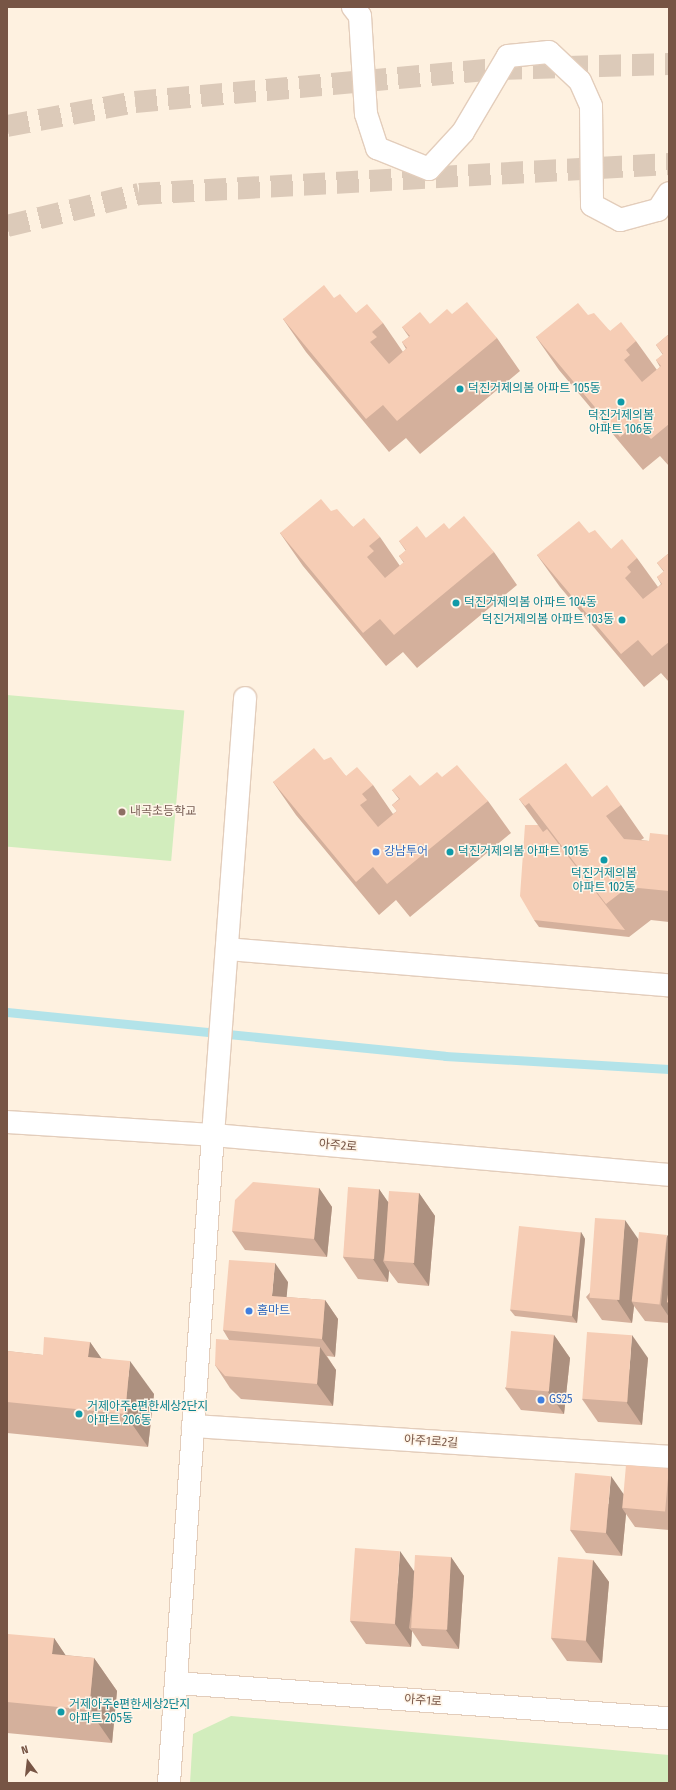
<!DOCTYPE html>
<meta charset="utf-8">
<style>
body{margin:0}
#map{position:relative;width:676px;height:1790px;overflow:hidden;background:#fef1e0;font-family:"Fira Sans Condensed","Noto Sans KR",sans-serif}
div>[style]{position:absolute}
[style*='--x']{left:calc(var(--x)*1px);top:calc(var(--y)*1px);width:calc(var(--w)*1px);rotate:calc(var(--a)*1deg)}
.green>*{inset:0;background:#d2edbd;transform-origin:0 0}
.stream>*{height:9px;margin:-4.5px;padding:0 4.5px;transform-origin:4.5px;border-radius:4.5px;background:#b3e3e9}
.trunk-tunnel>*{height:22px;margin-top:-11px;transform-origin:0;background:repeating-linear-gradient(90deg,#dccab9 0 22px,transparent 0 33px)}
.roads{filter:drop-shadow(1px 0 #e3cdbb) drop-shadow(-1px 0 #e3cdbb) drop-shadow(0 1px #e3cdbb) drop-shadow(0 -1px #e3cdbb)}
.minor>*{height:22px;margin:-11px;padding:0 11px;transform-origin:11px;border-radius:11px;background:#fff}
.tertiary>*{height:22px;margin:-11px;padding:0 11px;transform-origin:11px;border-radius:11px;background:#fff}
.wall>*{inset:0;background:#d4b09c}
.shaded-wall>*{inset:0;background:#ac907f}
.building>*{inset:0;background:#f6cdb5;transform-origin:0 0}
.dots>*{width:11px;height:11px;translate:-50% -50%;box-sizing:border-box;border:2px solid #fff5e8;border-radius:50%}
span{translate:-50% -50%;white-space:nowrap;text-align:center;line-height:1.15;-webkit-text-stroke:3px #fff5e8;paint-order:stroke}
.culture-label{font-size:12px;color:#0d838f}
.left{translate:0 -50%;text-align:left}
.right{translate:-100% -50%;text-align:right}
.education-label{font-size:12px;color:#785e54}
.shop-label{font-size:12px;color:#366cbe}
.street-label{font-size:12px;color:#775545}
.frame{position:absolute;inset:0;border:8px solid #775545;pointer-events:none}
.north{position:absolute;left:8px;top:1742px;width:40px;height:40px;-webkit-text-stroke:3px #fff5e8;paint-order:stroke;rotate:345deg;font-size:11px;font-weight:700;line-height:16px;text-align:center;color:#775545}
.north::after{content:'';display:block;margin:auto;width:14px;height:18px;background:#775545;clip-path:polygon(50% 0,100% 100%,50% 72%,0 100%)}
</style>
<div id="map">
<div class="green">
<i style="left:7px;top:695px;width:178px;height:151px;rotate:5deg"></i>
<i style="clip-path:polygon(231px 1716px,669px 1755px,669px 1783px,190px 1783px,193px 1734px)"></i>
</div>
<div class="stream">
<i style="--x:7;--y:1012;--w:440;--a:5.7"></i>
<i style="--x:445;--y:1056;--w:224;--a:3.3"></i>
</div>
<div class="trunk-tunnel">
<i style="--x:7;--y:126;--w:130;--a:-10.6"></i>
<i style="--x:135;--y:102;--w:366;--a:-5.2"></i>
<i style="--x:500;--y:69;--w:169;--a:-1.7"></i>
<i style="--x:7;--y:226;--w:136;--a:-13.6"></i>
<i style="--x:139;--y:194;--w:531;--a:-3.24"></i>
</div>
<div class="roads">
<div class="minor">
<i style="--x:353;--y:7;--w:11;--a:52"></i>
<i style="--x:360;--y:16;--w:98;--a:86.5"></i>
<i style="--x:366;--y:114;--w:36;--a:72"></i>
<i style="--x:377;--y:148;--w:56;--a:22"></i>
<i style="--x:429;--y:169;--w:50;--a:-47.4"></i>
<i style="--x:463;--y:132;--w:88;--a:-59.4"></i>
<i style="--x:508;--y:56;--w:41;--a:-5.6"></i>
<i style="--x:549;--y:52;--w:42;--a:43.1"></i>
<i style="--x:580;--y:81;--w:27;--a:66"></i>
<i style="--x:591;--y:106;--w:99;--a:89.4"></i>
<i style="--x:592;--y:205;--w:32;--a:28"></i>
<i style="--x:620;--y:220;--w:39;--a:-15"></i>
<i style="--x:658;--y:210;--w:20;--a:-57"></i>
<i style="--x:227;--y:949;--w:443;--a:4.7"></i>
<i style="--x:213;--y:1135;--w:438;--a:-85.8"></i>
<i style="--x:193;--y:1426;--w:477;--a:3.7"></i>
</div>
<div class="tertiary">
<i style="--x:7;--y:1122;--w:206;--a:3.6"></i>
<i style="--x:213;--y:1135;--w:458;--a:5"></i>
<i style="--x:176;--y:1683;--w:494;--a:4.1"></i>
<i style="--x:169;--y:1783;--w:649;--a:-86.12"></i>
</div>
</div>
<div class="wall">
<i style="clip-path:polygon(334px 298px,356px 313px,383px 323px,403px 352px,406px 349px,402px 342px,409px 337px,402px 327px,430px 324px,452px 314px,497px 338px,520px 371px,420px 454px,406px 438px,389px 452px,306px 352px,283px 319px)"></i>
<i style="clip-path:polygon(588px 315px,610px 331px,636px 341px,657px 370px,660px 367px,656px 360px,663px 355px,656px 345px,669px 334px,669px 466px,660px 456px,643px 470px,559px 370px,536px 337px)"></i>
<i style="clip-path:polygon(331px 511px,353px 527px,380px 537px,400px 566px,404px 563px,399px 556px,406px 551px,399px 541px,426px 538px,449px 529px,494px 552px,517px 585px,417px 668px,403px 652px,386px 666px,303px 566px,280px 533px)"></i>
<i style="clip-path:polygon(589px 533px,611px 549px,637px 558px,658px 587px,661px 584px,657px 577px,664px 572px,657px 563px,669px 553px,669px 682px,661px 673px,644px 687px,560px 587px,537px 555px)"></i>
<i style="clip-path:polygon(324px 760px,346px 776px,373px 785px,393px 814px,397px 811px,392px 805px,399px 799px,392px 790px,420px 786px,442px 777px,488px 801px,511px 833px,410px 917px,396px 900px,379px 915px,296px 815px,273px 782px)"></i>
<i style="clip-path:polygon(592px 797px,621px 805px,644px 838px,641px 840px,649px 841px,669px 835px,669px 922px,651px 920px,629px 937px,539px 927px,534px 920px,538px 825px,519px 799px)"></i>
<i style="clip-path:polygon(319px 1188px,332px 1207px,327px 1257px,245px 1250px,232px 1231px)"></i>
<i style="clip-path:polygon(379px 1189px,388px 1202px,419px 1193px,435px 1216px,429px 1286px,398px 1283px,389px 1271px,388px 1282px,358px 1279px,343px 1257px)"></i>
<i style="clip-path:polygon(581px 1232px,585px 1239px,577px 1323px,515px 1316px,510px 1310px)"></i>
<i style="clip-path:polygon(669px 1237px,669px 1323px,645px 1321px,634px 1306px,632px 1323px,602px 1320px,586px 1297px,639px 1239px)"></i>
<i style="clip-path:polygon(288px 1282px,286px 1297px,325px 1300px,338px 1319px,335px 1357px,327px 1356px,336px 1370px,333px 1406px,241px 1399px,230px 1388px,215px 1365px,229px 1340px,223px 1330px)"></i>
<i style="clip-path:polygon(554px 1335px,570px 1358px,564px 1414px,521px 1410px,505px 1388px)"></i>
<i style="clip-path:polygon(90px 1342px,101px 1358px,154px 1394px,148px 1447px,7px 1433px,7px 1351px,43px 1355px)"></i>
<i style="clip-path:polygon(648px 1358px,642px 1425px,598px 1422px,582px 1399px)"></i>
<i style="clip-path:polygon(669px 1469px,669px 1530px,635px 1527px,626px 1514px,622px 1556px,586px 1553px,570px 1530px,623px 1494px)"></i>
<i style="clip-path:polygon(451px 1557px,464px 1576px,459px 1649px,422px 1646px,412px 1631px,411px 1647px,366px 1644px,350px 1621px,413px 1571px)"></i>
<i style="clip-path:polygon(593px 1560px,609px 1582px,602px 1663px,567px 1661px,551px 1638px)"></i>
<i style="clip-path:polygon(54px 1638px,65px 1655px,94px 1658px,117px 1691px,112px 1743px,7px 1733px,7px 1644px)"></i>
</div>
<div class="shaded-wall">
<i style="clip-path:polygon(319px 1188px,332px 1207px,327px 1257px,314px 1239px)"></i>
<i style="clip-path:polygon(379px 1189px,395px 1212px,383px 1261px,389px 1271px,388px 1282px,373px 1259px)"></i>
<i style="clip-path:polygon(419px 1193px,435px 1216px,429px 1286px,413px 1263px)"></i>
<i style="clip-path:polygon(625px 1220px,641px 1243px,632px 1302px,634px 1306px,632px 1323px,617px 1300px)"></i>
<i style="clip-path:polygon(581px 1232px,585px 1239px,577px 1323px,572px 1316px)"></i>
<i style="clip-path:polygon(667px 1235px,669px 1237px,669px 1303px,667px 1302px,669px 1305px,669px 1317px,661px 1305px)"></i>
<i style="clip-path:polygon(275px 1263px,288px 1282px,285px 1315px,272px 1296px)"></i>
<i style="clip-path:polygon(325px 1300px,338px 1319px,335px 1357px,322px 1339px)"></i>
<i style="clip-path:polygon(554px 1335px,570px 1358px,564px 1414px,548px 1392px)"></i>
<i style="clip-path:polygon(632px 1335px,648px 1358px,642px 1425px,627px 1403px)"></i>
<i style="clip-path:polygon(90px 1342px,113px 1375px,88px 1357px)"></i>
<i style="clip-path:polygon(320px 1347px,336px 1370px,333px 1406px,317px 1384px)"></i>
<i style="clip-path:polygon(130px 1361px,154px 1394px,148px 1447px,125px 1414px)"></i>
<i style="clip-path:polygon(611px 1476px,627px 1499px,622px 1508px,626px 1514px,622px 1556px,606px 1533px)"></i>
<i style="clip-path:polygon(400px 1551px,416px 1574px,409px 1628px,412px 1631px,411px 1647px,395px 1624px)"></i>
<i style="clip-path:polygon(451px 1557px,464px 1576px,459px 1649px,446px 1630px)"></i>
<i style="clip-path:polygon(593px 1560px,609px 1582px,602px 1663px,586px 1641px)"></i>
<i style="clip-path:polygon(54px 1638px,77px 1672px,52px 1654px)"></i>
<i style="clip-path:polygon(94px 1658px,117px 1691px,112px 1743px,89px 1710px)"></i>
</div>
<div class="building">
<i style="clip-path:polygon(324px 285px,334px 298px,340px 294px,356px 313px,367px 304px,383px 323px,372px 332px,377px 337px,370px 342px,389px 364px,407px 348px,402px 342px,410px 336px,402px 327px,420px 312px,430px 324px,447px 309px,452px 314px,467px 302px,497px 338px,397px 421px,383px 405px,366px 419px,283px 319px)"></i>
<i style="clip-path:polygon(578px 303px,588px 315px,594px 313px,610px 331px,621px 322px,636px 341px,626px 350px,630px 355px,624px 360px,642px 382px,661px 366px,656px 360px,663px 354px,656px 345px,669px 334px,669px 424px,651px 439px,637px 423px,620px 437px,536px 337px)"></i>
<i style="clip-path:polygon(321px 499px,331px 511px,337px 509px,353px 527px,364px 518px,380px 537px,369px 546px,374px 551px,367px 557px,385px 578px,404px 562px,399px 556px,406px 550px,399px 541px,417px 526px,426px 538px,444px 523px,449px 529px,464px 516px,494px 552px,394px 635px,380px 619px,363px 633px,280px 533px)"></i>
<i style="clip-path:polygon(579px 521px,589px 533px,595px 530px,611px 549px,622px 539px,637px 558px,627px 567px,631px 572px,625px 578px,643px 599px,662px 584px,657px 577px,664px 571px,657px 563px,669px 553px,669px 642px,652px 656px,638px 640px,621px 654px,537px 555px)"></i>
<i style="clip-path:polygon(314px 748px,324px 760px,331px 757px,346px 776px,357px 767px,373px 785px,362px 794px,367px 800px,360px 805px,378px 827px,397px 811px,392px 805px,400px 799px,392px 790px,410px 775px,420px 786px,437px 772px,442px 777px,457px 765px,488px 801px,387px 884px,373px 867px,356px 882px,273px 782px)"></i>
<i style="clip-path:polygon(566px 763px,592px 797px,607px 785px,621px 805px,606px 816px,624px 839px,649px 841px,650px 833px,669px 835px,669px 891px,628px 887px,606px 904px,529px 803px,525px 806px,519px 799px)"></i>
<i style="clip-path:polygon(525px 825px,538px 825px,543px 832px,547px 829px,625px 930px,534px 920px,520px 896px)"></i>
<i style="clip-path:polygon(253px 1182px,319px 1188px,314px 1239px,232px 1231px,235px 1200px)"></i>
<i style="left:348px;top:1187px;width:31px;height:70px;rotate:4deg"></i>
<i style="left:389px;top:1191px;width:30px;height:70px;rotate:4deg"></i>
<i style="left:595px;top:1218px;width:30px;height:80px;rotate:4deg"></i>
<i style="left:519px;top:1226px;width:62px;height:84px;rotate:6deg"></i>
<i style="left:639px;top:1232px;width:28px;height:70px;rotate:6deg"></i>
<i style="clip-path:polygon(229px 1260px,275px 1263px,272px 1296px,325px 1300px,322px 1339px,223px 1330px)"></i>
<i style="clip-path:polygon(669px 1287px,669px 1303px,667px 1302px)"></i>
<i style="left:511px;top:1331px;width:43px;height:57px;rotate:5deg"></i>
<i style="left:587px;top:1332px;width:45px;height:67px;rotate:4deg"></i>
<i style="clip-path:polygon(44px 1337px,90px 1342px,88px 1357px,130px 1361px,125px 1414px,7px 1402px,7px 1351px,43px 1355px)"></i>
<i style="clip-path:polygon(216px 1339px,320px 1347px,317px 1384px,225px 1376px,215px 1365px)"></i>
<i style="left:626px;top:1465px;width:43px;height:43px;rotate:5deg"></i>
<i style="left:575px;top:1473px;width:36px;height:57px;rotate:5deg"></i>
<i style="left:355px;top:1548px;width:45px;height:73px;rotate:4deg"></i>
<i style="left:415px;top:1555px;width:36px;height:73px;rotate:3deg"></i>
<i style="left:558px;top:1557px;width:35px;height:81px;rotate:5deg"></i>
<i style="clip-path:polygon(8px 1634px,54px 1638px,52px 1654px,94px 1658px,89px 1710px,7px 1702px,7px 1644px)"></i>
</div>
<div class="dots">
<i style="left:460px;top:389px;background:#0f9aa8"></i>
<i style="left:621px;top:402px;background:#0f9aa8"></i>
<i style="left:456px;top:603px;background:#0f9aa8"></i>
<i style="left:622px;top:620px;background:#0f9aa8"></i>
<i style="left:122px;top:812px;background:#8d6e63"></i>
<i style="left:376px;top:852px;background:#3f7fe0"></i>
<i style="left:450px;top:852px;background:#0f9aa8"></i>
<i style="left:604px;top:860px;background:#0f9aa8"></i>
<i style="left:249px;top:1311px;background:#3f7fe0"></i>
<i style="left:541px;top:1400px;background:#3f7fe0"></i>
<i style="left:79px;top:1414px;background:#0f9aa8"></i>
<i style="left:61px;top:1712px;background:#0f9aa8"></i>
</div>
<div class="culture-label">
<span class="left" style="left:468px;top:389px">덕진거제의봄 아파트 105동</span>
<span style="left:621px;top:423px">덕진거제의봄<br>아파트 106동</span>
<span class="left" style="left:464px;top:603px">덕진거제의봄 아파트 104동</span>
<span class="right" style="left:614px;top:620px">덕진거제의봄 아파트 103동</span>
<span class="left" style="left:458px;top:852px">덕진거제의봄 아파트 101동</span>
<span style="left:604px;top:881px">덕진거제의봄<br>아파트 102동</span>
<span class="left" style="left:87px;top:1414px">거제아주e편한세상2단지<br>아파트 206동</span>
<span class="left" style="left:69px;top:1712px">거제아주e편한세상2단지<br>아파트 205동</span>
</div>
<div class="education-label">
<span class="left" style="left:130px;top:812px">내곡초등학교</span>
</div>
<div class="shop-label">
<span class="left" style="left:384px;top:852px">강남투어</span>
<span class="left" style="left:257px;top:1311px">홈마트</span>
<span class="left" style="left:549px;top:1400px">GS25</span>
</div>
<div class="street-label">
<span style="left:338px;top:1146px;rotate:5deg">아주2로</span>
<span style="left:431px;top:1442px;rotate:4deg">아주1로2길</span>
<span style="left:423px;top:1701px;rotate:4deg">아주1로</span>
</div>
<div class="frame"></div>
<div class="north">N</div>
</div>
